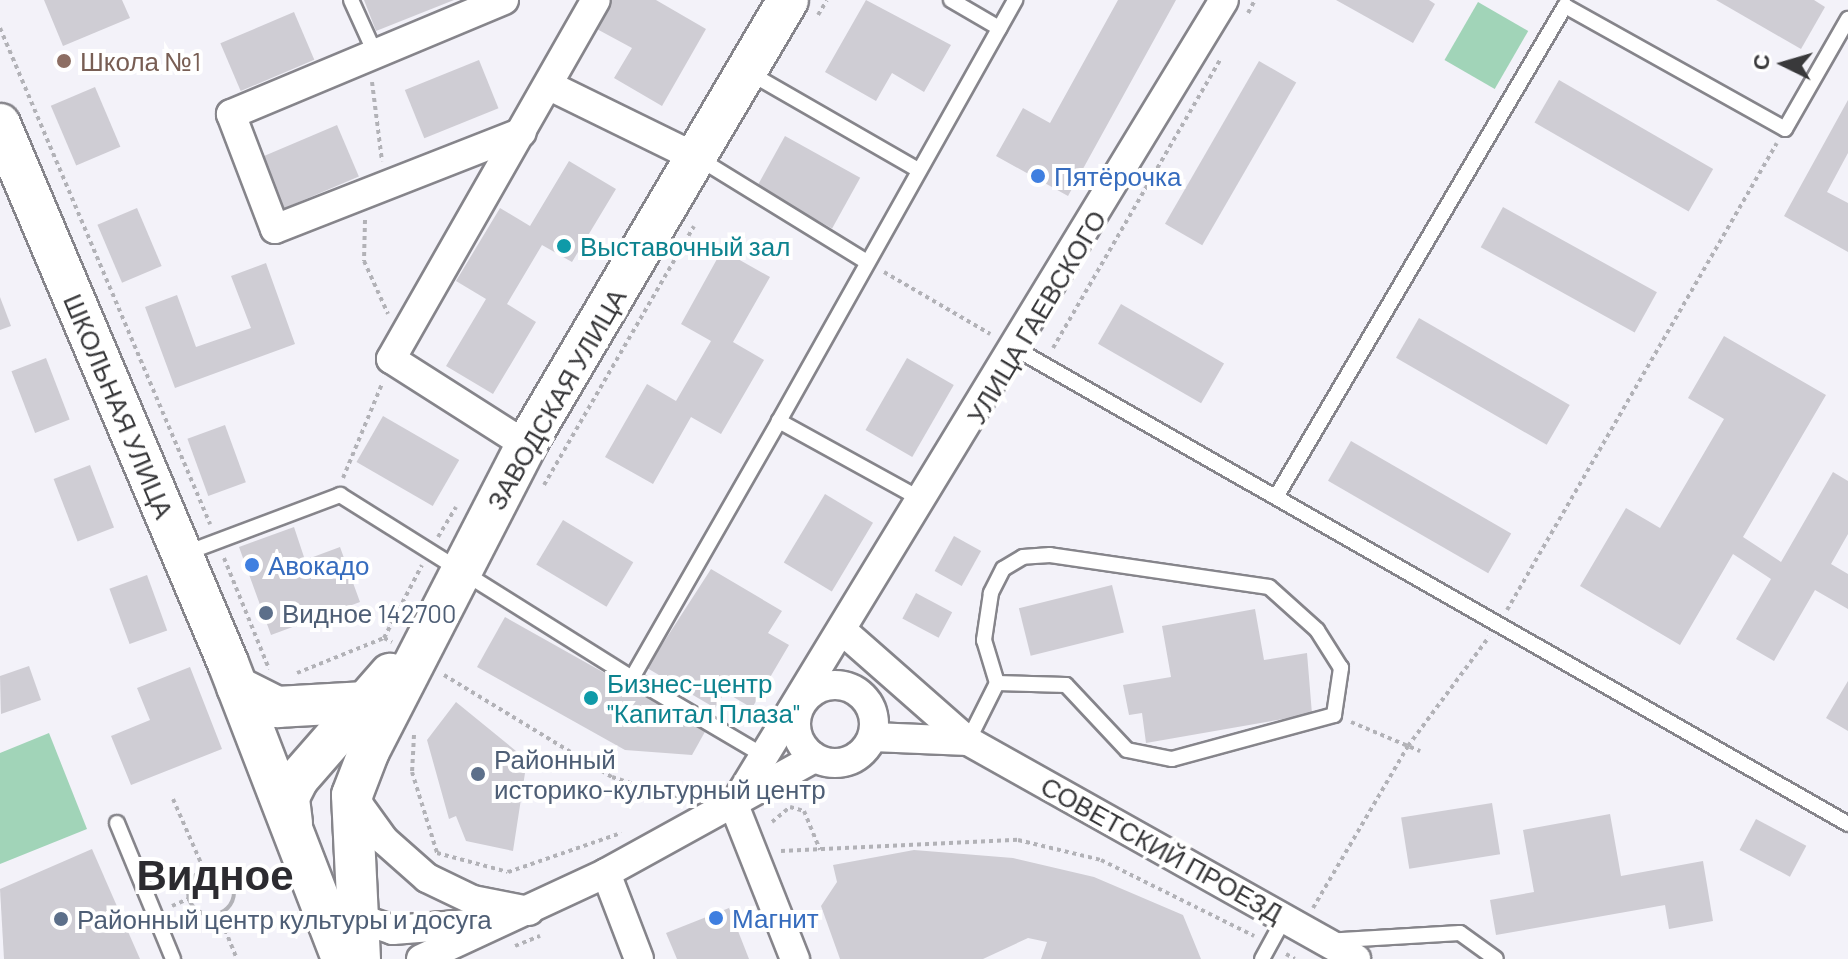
<!DOCTYPE html>
<meta charset="utf-8">
<style>
body{margin:0}
#map{position:relative;width:1848px;height:959px;overflow:hidden;background:#f3f2f9;font-family:Barlow,sans-serif}
div>[style]{position:absolute}
[style*='--x']{left:calc(var(--x)*1px);top:calc(var(--y)*1px);width:calc(var(--w)*1px);rotate:calc(var(--a)*1deg)}
.green>*{inset:0;background:#a1d4b8;transform-origin:0 0}
.building>*{inset:0;background:#cfcdd4;transform-origin:0 0}
.path>*{height:4px;margin-top:-2px;transform-origin:0;background:repeating-linear-gradient(90deg,#b2b2b7 0 4px,transparent 0 8px)}
.path>.ring{margin:-2px;padding:0;box-sizing:content-box;background:none;border:4px solid #b2b2b7;border-radius:50%}
.roads{filter:drop-shadow(2px 0 #86858b) drop-shadow(-2px 0 #86858b) drop-shadow(0 2px #86858b) drop-shadow(0 -2px #86858b)}
.lane>*{height:14px;margin:-7px;padding:0 7px;transform-origin:7px;border-radius:7px;background:#fff}
.street>*{height:28px;margin:-14px;padding:0 14px;transform-origin:14px;border-radius:14px;background:#fff}
.street>.ring{margin:-14px;padding:0;box-sizing:content-box;background:none;border:28px solid #fff;border-radius:50%}
.secondary>*{height:40px;margin:-20px;padding:0 20px;transform-origin:20px;border-radius:20px;background:#fff}
.dots>*{width:22px;height:22px;translate:-50% -50%;box-sizing:border-box;border:4px solid #fff;border-radius:50%}
span{translate:-50% -50%;white-space:nowrap;text-align:center;line-height:1.15;-webkit-text-stroke:8px #fff;paint-order:stroke}
.education-label{font-size:26px;color:#785e54}
.left{translate:0 -50%;text-align:left}
.shop-label{font-size:26px;color:#366cbe}
.culture-label{font-size:26px;color:#0d838f}
.street-label{font-size:26px;color:#39393b}
.service-label{font-size:26px;color:#4e5e75}
.town-label{font-size:42px;color:#2c2b30;font-weight:700}
.north{position:absolute;left:1744px;top:24px;width:80px;height:80px;-webkit-text-stroke:6px #fff;paint-order:stroke;rotate:275deg;font-size:22px;font-weight:700;line-height:32px;text-align:center;color:#39393b}
.north::after{content:'';display:block;margin:auto;width:28px;height:36px;background:#39393b;clip-path:polygon(50% 0,100% 100%,50% 72%,0 100%)}
</style>
<div id="map">
<div class="green">
<i style="left:1478px;top:2px;width:58px;height:67px;rotate:30deg"></i>
<i style="clip-path:polygon(49px 733px,87px 829px,0 864px,0 753px)"></i>
</div>
<div class="building">
<i style="clip-path:polygon(44px 0,122px 0,130px 18px,63px 46px)"></i>
<i style="clip-path:polygon(364px 0,454px 0,376px 31px)"></i>
<i style="clip-path:polygon(612px 0,656px 0,706px 29px,662px 106px,614px 78px,632px 48px,595px 28px)"></i>
<i style="clip-path:polygon(866px 0,951px 45px,924px 92px,892px 73px,876px 101px,825px 72px)"></i>
<i style="clip-path:polygon(1118px 0,1176px 0,1068px 196px,996px 156px,1023px 108px,1050px 123px)"></i>
<i style="clip-path:polygon(1336px 0,1429px 0,1435px 4px,1413px 43px)"></i>
<i style="clip-path:polygon(1716px 0,1814px 0,1825px 7px,1801px 49px)"></i>
<i style="left:294px;top:12px;width:52px;height:80px;rotate:67deg"></i>
<i style="left:479px;top:60px;width:52px;height:80px;rotate:68deg"></i>
<i style="left:1259px;top:61px;width:43px;height:188px;rotate:30deg"></i>
<i style="left:1559px;top:80px;width:178px;height:49px;rotate:30deg"></i>
<i style="left:95px;top:87px;width:65px;height:48px;rotate:67deg"></i>
<i style="clip-path:polygon(1848px 100px,1848px 153px,1827px 192px,1848px 203px,1848px 252px,1784px 216px)"></i>
<i style="left:337px;top:125px;width:56px;height:85px;rotate:67deg"></i>
<i style="left:785px;top:136px;width:86px;height:58px;rotate:29deg"></i>
<i style="clip-path:polygon(569px 161px,616px 189px,572px 262px,542px 245px,507px 304px,536px 322px,493px 394px,446px 366px,486px 299px,456px 281px,500px 208px,530px 226px)"></i>
<i style="left:1503px;top:207px;width:176px;height:46px;rotate:29deg"></i>
<i style="left:137px;top:208px;width:63px;height:43px;rotate:67deg"></i>
<i style="clip-path:polygon(722px 250px,770px 277px,733px 342px,764px 360px,721px 434px,691px 417px,653px 484px,605px 457px,647px 384px,676px 401px,711px 341px,681px 324px)"></i>
<i style="clip-path:polygon(266px 263px,295px 344px,175px 388px,145px 307px,177px 295px,196px 347px,251px 328px,231px 276px)"></i>
<i style="clip-path:polygon(0 297px,11px 326px,0 330px)"></i>
<i style="left:1121px;top:304px;width:119px;height:46px;rotate:30deg"></i>
<i style="left:1419px;top:318px;width:174px;height:46px;rotate:30deg"></i>
<i style="clip-path:polygon(1724px 336px,1826px 395px,1743px 537px,1781px 562px,1833px 472px,1848px 481px,1848px 534px,1831px 564px,1848px 574px,1848px 609px,1815px 590px,1774px 661px,1736px 639px,1771px 579px,1733px 554px,1680px 645px,1580px 586px,1626px 508px,1660px 528px,1724px 419px,1688px 398px)"></i>
<i style="left:46px;top:358px;width:66px;height:37px;rotate:69deg"></i>
<i style="left:907px;top:358px;width:54px;height:83px;rotate:30deg"></i>
<i style="left:383px;top:416px;width:88px;height:53px;rotate:30deg"></i>
<i style="left:225px;top:425px;width:61px;height:40px;rotate:70deg"></i>
<i style="left:1351px;top:441px;width:185px;height:46px;rotate:30deg"></i>
<i style="left:90px;top:465px;width:67px;height:39px;rotate:69deg"></i>
<i style="left:825px;top:494px;width:56px;height:80px;rotate:31deg"></i>
<i style="left:563px;top:520px;width:82px;height:52px;rotate:31deg"></i>
<i style="clip-path:polygon(294px 527px,305px 560px,340px 547px,360px 602px,271px 635px,239px 547px)"></i>
<i style="left:954px;top:536px;width:31px;height:40px;rotate:29deg"></i>
<i style="clip-path:polygon(711px 569px,782px 611px,768px 633px,789px 645px,752px 708px,725px 692px,715px 708px,647px 668px)"></i>
<i style="left:147px;top:575px;width:59px;height:40px;rotate:70deg"></i>
<i style="left:1112px;top:585px;width:49px;height:96px;rotate:76deg"></i>
<i style="left:916px;top:593px;width:41px;height:29px;rotate:28deg"></i>
<i style="clip-path:polygon(1255px 609px,1264px 660px,1307px 653px,1312px 714px,1146px 743px,1142px 713px,1129px 715px,1123px 685px,1171px 677px,1162px 626px)"></i>
<i style="clip-path:polygon(505px 617px,706px 730px,692px 755px,625px 750px,477px 667px)"></i>
<i style="clip-path:polygon(29px 666px,41px 700px,1px 714px,0 676px)"></i>
<i style="clip-path:polygon(190px 667px,222px 749px,131px 785px,111px 736px,150px 720px,137px 688px)"></i>
<i style="clip-path:polygon(1848px 681px,1848px 731px,1826px 718px)"></i>
<i style="clip-path:polygon(456px 702px,527px 760px,513px 851px,466px 841px,456px 816px,449px 819px,427px 740px)"></i>
<i style="left:1492px;top:803px;width:52px;height:92px;rotate:81deg"></i>
<i style="clip-path:polygon(1610px 814px,1621px 876px,1703px 861px,1713px 921px,1669px 929px,1665px 905px,1496px 935px,1490px 900px,1534px 892px,1523px 830px)"></i>
<i style="left:1756px;top:819px;width:57px;height:35px;rotate:28deg"></i>
<i style="clip-path:polygon(92px 849px,140px 959px,4px 959px,0 889px)"></i>
<i style="clip-path:polygon(914px 850px,1013px 858px,1094px 877px,1183px 915px,1201px 959px,1041px 959px,1047px 942px,1028px 938px,983px 959px,840px 959px,821px 906px,837px 882px,833px 865px)"></i>
<i style="clip-path:polygon(729px 908px,749px 959px,677px 959px,666px 933px)"></i>
</div>
<div class="path">
<i style="--x:1248;--y:13;--w:15;--a:-62"></i>
<i style="--x:818;--y:15;--w:17;--a:-59"></i>
<i style="--x:0;--y:28;--w:539;--a:67.05"></i>
<i style="--x:372;--y:82;--w:80;--a:82.8"></i>
<i style="--x:365;--y:220;--w:41;--a:91.4"></i>
<i style="--x:364;--y:261;--w:58;--a:65.6"></i>
<i style="--x:884;--y:272;--w:123;--a:30.3"></i>
<i style="--x:1053;--y:348;--w:335;--a:-59.9"></i>
<i style="--x:343;--y:478;--w:102;--a:-67.5"></i>
<i style="--x:544;--y:485;--w:299;--a:-59.9"></i>
<i style="--x:438;--y:537;--w:35;--a:-59"></i>
<i style="--x:224;--y:558;--w:120;--a:67.9"></i>
<i style="--x:1507;--y:610;--w:539;--a:-59.97"></i>
<i style="--x:384;--y:638;--w:82;--a:-62.5"></i>
<i style="--x:297;--y:673;--w:94;--a:-21.9"></i>
<i style="--x:384;--y:638;--w:9;--a:27"></i>
<i style="--x:444;--y:675;--w:197;--a:31.3"></i>
<i style="--x:612;--y:777;--w:74;--a:18.2"></i>
<i style="--x:1351;--y:722;--w:75;--a:22.8"></i>
<i style="--x:414;--y:735;--w:37;--a:93"></i>
<i style="--x:412;--y:772;--w:85;--a:72.8"></i>
<i style="--x:437;--y:853;--w:73;--a:15"></i>
<i style="--x:508;--y:872;--w:120;--a:-19"></i>
<i style="--x:173;--y:799;--w:77;--a:66.4"></i>
<i style="--x:772;--y:822;--w:23;--a:-40"></i>
<i style="--x:790;--y:807;--w:15;--a:16"></i>
<i style="--x:804;--y:811;--w:42;--a:67.7"></i>
<i style="--x:781;--y:851;--w:237;--a:-2.7"></i>
<i style="--x:1018;--y:840;--w:85;--a:13.5"></i>
<i style="--x:1101;--y:860;--w:171;--a:26.4"></i>
<i class="ring" style="left:188px;top:869px;width:42px;height:42px"></i>
<i style="--x:172;--y:906;--w:17;--a:-24"></i>
<i style="--x:1313;--y:908;--w:188;--a:-59.6"></i>
<i style="--x:1408;--y:746;--w:136;--a:-53.4"></i>
<i style="--x:219;--y:915;--w:48;--a:67.8"></i>
<i style="--x:515;--y:946;--w:27;--a:-22"></i>
<i style="--x:1286;--y:954;--w:10;--a:29"></i>
</div>
<div class="roads">
<div class="lane">
<i style="--x:351;--y:0;--w:58;--a:65.6"></i>
<i style="--x:951;--y:0;--w:56;--a:30.3"></i>
<i style="--x:748;--y:72;--w:195;--a:29.9"></i>
<i style="--x:698;--y:158;--w:195;--a:31.6"></i>
<i style="--x:1016;--y:349;--w:958;--a:29.72"></i>
<i style="--x:1276;--y:497;--w:570;--a:-59.52"></i>
<i style="--x:1565;--y:6;--w:252;--a:29.2"></i>
<i style="--x:1785;--y:129;--w:127;--a:-60.2"></i>
<i style="--x:924;--y:501;--w:166;--a:-151.1"></i>
<i style="--x:779;--y:421;--w:483;--a:-60.7"></i>
<i style="--x:186;--y:553;--w:165;--a:-20.6"></i>
<i style="--x:340;--y:495;--w:345;--a:32.1"></i>
<i style="--x:968;--y:741;--w:65;--a:-63.4"></i>
<i style="--x:997;--y:683;--w:69;--a:1.7"></i>
<i style="--x:1066;--y:685;--w:89;--a:46.8"></i>
<i style="--x:1127;--y:750;--w:46;--a:11.3"></i>
<i style="--x:1172;--y:759;--w:168;--a:-15.2"></i>
<i style="--x:1334;--y:715;--w:48;--a:-81.5"></i>
<i style="--x:1341;--y:668;--w:45;--a:-122.3"></i>
<i style="--x:1317;--y:630;--w:64;--a:-138.1"></i>
<i style="--x:1269;--y:587;--w:221;--a:-171.7"></i>
<i style="--x:1050;--y:555;--w:27;--a:176"></i>
<i style="--x:1023;--y:557;--w:23;--a:149"></i>
<i style="--x:1003;--y:569;--w:27;--a:117"></i>
<i style="--x:991;--y:593;--w:48;--a:98.5"></i>
<i style="--x:984;--y:640;--w:45;--a:73.2"></i>
<i style="--x:766;--y:757;--w:156;--a:-149.5"></i>
<i style="--x:632;--y:678;--w:296;--a:-60.2"></i>
<i style="--x:117;--y:823;--w:147;--a:67.6"></i>
<i style="--x:1325;--y:941;--w:135;--a:-3.4"></i>
<i style="--x:1460;--y:933;--w:44;--a:35.8"></i>
<i style="--x:1262;--y:959;--w:48;--a:-61.3"></i>
</div>
<div class="street">
<i style="--x:504;--y:0;--w:296;--a:157.3"></i>
<i style="--x:231;--y:114;--w:123;--a:69.1"></i>
<i style="--x:275;--y:229;--w:265;--a:-21.4"></i>
<i style="--x:550;--y:86;--w:164;--a:26.1"></i>
<i style="--x:526;--y:445;--w:160;--a:-147.5"></i>
<i style="--x:391;--y:359;--w:413;--a:-60.3"></i>
<i style="--x:844;--y:632;--w:165;--a:41.3"></i>
<i style="--x:968;--y:741;--w:445;--a:29.3"></i>
<i class="ring" style="left:796px;top:685px;width:50px;height:50px"></i>
<i style="--x:873;--y:737;--w:95;--a:2.4"></i>
<i style="--x:353;--y:797;--w:53;--a:54.2"></i>
<i style="--x:384;--y:840;--w:57;--a:41.5"></i>
<i style="--x:427;--y:878;--w:51;--a:25.6"></i>
<i style="--x:473;--y:900;--w:57;--a:11.1"></i>
<i style="--x:734;--y:805;--w:942;--a:-58.67"></i>
<i style="--x:734;--y:805;--w:166;--a:68.4"></i>
<i style="--x:606;--y:873;--w:92;--a:69"></i>
<i style="--x:344;--y:913;--w:52;--a:19.1"></i>
<i style="--x:393;--y:930;--w:77;--a:-4.5"></i>
<i style="--x:421;--y:959;--w:204;--a:-24.9"></i>
<i style="--x:606;--y:873;--w:238;--a:-28.9"></i>
</div>
<div class="secondary">
<i style="--x:0;--y:124;--w:585;--a:67.07"></i>
<i style="--x:228;--y:663;--w:317;--a:68.9"></i>
<i style="--x:237;--y:687;--w:45;--a:26.6"></i>
<i style="--x:277;--y:707;--w:89;--a:-3.2"></i>
<i style="--x:292;--y:823;--w:26;--a:-97"></i>
<i style="--x:289;--y:797;--w:20;--a:-63"></i>
<i style="--x:298;--y:779;--w:140;--a:-48.8"></i>
<i style="--x:360;--y:959;--w:164;--a:-92.8"></i>
<i style="--x:352;--y:795;--w:47;--a:-68.9"></i>
<i style="--x:369;--y:751;--w:344;--a:-62.8"></i>
<i style="--x:526;--y:445;--w:516;--a:-59.51"></i>
</div>
</div>
<div class="dots">
<i style="left:64px;top:61px;background:#8d6e63"></i>
<i style="left:1038px;top:176px;background:#3f7fe0"></i>
<i style="left:564px;top:246px;background:#0f9aa8"></i>
<i style="left:252px;top:565px;background:#3f7fe0"></i>
<i style="left:266px;top:613px;background:#5c6f8a"></i>
<i style="left:591px;top:698px;background:#0f9aa8"></i>
<i style="left:478px;top:774px;background:#5c6f8a"></i>
<i style="left:716px;top:918px;background:#3f7fe0"></i>
<i style="left:61px;top:919px;background:#5c6f8a"></i>
</div>
<div class="education-label">
<span class="left" style="left:80px;top:61px">Школа №1</span>
</div>
<div class="shop-label">
<span class="left" style="left:1054px;top:176px">Пятёрочка</span>
<span class="left" style="left:268px;top:565px">Авокадо</span>
<span class="left" style="left:732px;top:918px">Магнит</span>
</div>
<div class="culture-label">
<span class="left" style="left:580px;top:246px">Выставочный зал</span>
<span class="left" style="left:607px;top:698px">Бизнес-центр<br>"Капитал Плаза"</span>
</div>
<div class="street-label">
<span style="left:1036px;top:317px;rotate:-59deg">УЛИЦА ГАЕВСКОГО</span>
<span style="left:556px;top:399px;rotate:-60deg">ЗАВОДСКАЯ УЛИЦА</span>
<span style="left:119px;top:406px;rotate:67deg">ШКОЛЬНАЯ УЛИЦА</span>
<span style="left:1162px;top:849px;rotate:29deg">СОВЕТСКИЙ ПРОЕЗД</span>
</div>
<div class="service-label">
<span class="left" style="left:282px;top:613px">Видное 142700</span>
<span class="left" style="left:494px;top:774px">Районный<br>историко-культурный центр</span>
<span class="left" style="left:77px;top:919px">Районный центр культуры и досуга</span>
</div>
<div class="town-label">
<span style="left:215px;top:873px">Видное</span>
</div>
<div class="north">С</div>
</div>
